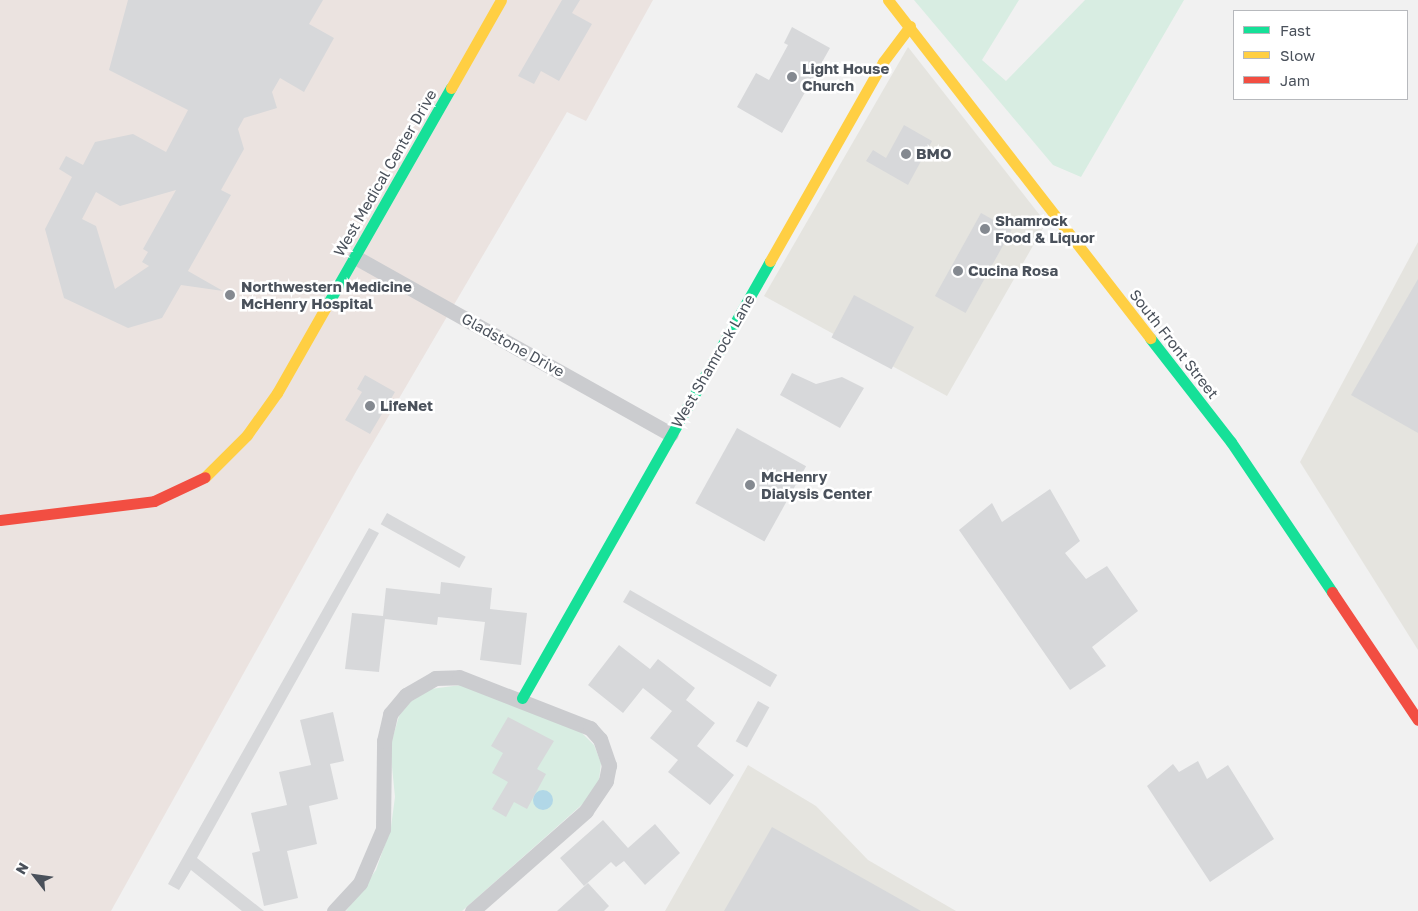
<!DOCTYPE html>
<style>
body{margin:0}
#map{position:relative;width:1418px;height:911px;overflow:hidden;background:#f1f1f1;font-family:"Golos Text",sans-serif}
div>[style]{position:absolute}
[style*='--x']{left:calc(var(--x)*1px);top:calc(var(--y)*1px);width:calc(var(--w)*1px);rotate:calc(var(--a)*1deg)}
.commercial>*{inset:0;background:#e5e4df}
.medical>*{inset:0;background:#ebe3e0}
.green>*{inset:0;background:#d8ede2}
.water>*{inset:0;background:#b1d7e7}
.round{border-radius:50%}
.building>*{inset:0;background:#d7d8da;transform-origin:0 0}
.street>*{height:15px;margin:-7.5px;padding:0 7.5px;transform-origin:7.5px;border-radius:7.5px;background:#cbcccf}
.fast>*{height:11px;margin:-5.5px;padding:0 5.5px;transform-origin:5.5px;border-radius:5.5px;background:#16e098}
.slow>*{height:11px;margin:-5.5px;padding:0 5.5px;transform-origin:5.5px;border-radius:5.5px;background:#ffcf43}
.jam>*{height:11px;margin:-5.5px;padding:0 5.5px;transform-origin:5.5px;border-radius:5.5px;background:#f24e42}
.dots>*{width:14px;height:14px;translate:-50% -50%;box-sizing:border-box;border:2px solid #fff;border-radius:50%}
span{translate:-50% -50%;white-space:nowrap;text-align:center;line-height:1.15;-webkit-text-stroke:5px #fff;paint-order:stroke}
.poi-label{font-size:15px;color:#4a515b;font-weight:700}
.left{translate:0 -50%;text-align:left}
.street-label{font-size:15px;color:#4a515b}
.legend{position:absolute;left:1233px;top:10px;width:175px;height:90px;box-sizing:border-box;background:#fff;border:1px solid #b7b9bd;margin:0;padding:6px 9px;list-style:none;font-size:15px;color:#4a515b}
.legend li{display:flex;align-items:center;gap:10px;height:25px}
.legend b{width:25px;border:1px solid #b7b9bd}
.north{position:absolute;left:10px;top:851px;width:50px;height:50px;-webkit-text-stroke:4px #fff;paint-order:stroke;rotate:300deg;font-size:14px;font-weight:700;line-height:20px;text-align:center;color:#4a515b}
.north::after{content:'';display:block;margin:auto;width:18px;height:22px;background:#4a515b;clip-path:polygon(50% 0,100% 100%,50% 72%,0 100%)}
</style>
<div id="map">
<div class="commercial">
<i style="clip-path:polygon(908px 47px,1046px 223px,947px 396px,764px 296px)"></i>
<i style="clip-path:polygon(1418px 242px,1418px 650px,1300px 462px)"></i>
<i style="clip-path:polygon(748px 765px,816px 806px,868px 860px,956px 911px,665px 911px)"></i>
</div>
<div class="medical">
<i style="clip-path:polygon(0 0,653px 0,586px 121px,567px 112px,357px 470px,111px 911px,0 911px)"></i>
</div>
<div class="green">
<i style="clip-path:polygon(914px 0,1019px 0,982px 60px,1006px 81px,1085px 0,1184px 0,1081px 177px,1053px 165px)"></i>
<i style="clip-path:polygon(461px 685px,579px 730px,594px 745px,601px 763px,599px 780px,586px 801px,462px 911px,346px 911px,376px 870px,391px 827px,395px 797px,390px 747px,399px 716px,410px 702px,431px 689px)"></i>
</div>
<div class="water">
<i class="round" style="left:533px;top:790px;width:20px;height:20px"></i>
</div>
<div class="building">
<i style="clip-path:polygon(evenodd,128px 0,323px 0,309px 24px,334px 38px,304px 92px,280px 78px,272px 92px,277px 108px,244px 118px,238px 129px,244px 149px,221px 190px,231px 195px,188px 271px,223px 291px,181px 285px,162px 318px,128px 328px,64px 298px,45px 229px,72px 177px,59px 169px,66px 156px,83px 165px,95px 142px,133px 134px,166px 152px,188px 110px,109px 70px,128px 0,176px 190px,143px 249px,148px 252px,142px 262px,149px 266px,115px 289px,96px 226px,82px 219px,96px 192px,120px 206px,176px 190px)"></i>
<i style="clip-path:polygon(562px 0,580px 0,572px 13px,592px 24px,559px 81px,541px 71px,534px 84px,518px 76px)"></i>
<i style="clip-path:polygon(792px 27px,830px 48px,782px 133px,737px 107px,756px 73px,769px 80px,788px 45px,784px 43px)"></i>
<i style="clip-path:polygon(904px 125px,932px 141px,908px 185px,866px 161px,873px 150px,886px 158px)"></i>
<i style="left:981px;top:213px;width:35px;height:95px;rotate:29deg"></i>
<i style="clip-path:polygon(1418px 279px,1418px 433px,1351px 395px)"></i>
<i style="left:854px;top:295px;width:68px;height:48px;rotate:28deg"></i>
<i style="clip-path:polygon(792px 373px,816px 384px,842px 377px,864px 388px,840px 428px,780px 395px)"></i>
<i style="clip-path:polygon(365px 375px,395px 392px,370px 434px,345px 420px,362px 392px,357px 389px)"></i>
<i style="left:737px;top:428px;width:79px;height:86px;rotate:29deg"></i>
<i style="clip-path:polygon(1050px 489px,1080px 541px,1065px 553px,1086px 579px,1107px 566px,1138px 611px,1092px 647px,1106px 666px,1070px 690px,959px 530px,992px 503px,1002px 522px)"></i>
<i style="left:387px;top:513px;width:90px;height:13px;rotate:29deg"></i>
<i style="clip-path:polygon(369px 528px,379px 533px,197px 858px,264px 911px,242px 911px,191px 870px,179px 890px,168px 884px)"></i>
<i style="clip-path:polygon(441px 582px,492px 588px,490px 609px,527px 613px,521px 665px,480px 660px,485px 622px,438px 617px,437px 625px,385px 619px,379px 672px,345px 669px,352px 613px,383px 616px,386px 588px,440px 594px)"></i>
<i style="left:630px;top:590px;width:170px;height:14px;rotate:30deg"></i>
<i style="clip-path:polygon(619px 645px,650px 669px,658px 659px,695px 688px,686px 700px,715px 723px,697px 746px,734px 775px,710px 805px,668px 772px,678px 760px,650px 738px,672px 711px,643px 688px,623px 713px,588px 685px)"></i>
<i style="left:758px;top:701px;width:13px;height:46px;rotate:29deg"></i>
<i style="clip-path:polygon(333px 712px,344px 761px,330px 764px,338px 799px,309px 806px,317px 844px,287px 851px,298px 898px,264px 906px,252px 853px,260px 851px,251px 813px,287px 805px,279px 772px,311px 765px,300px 720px)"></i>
<i style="clip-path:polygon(508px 717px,554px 741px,537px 769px,546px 774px,527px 809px,514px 802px,506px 817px,492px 809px,508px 782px,492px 773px,503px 753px,491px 746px)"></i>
<i style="clip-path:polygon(1198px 761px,1207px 779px,1228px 765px,1274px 839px,1210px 882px,1147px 786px,1173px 764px,1179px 772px)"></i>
<i style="clip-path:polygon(603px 820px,628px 848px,655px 824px,680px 853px,645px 885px,624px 861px,616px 867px,611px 862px,584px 886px,560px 858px)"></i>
<i style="clip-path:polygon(772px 827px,921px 911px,724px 911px)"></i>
<i style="clip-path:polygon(588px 883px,609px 906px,604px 911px,557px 911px)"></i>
</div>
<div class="street">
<i style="--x:355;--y:257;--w:362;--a:29.3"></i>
<i style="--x:334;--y:911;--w:38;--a:-47"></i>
<i style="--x:360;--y:883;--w:59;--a:-66.9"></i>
<i style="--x:383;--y:829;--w:88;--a:-89.3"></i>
<i style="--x:384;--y:741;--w:28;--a:-77"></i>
<i style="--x:390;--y:714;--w:25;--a:-50"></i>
<i style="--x:406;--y:695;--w:34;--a:-30"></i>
<i style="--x:435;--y:678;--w:24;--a:-2"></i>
<i style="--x:459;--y:677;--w:141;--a:21.3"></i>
<i style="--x:590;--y:728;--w:15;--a:48"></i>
<i style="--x:600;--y:739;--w:28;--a:71"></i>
<i style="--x:609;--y:765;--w:16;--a:101"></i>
<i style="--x:606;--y:781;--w:36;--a:124"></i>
<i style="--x:586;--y:811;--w:152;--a:138.7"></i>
</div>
<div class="fast">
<i style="--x:327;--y:305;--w:250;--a:-60.3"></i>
<i style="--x:1150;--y:338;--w:132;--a:52.1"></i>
<i style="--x:1231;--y:442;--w:181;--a:56"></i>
<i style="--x:522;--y:698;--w:502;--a:-60.42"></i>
</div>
<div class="slow">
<i style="--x:888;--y:0;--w:428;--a:52.2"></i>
<i style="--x:451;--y:88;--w:101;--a:-60.4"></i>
<i style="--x:770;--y:261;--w:229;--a:-60.4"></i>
<i style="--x:883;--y:62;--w:45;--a:-53.1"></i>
<i style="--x:205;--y:477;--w:59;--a:-45"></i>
<i style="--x:247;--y:435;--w:52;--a:-54.5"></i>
<i style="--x:277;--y:393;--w:101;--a:-60.4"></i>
</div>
<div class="jam">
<i style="--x:0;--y:520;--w:155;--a:-7"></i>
<i style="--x:154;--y:501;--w:56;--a:-25.2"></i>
<i style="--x:1332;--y:592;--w:154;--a:56.1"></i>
</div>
<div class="dots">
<i style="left:792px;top:77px;background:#848990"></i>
<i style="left:906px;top:154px;background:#848990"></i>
<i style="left:985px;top:229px;background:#848990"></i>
<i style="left:958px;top:271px;background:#848990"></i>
<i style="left:230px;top:295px;background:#848990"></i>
<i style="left:370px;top:406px;background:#848990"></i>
<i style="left:750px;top:485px;background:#848990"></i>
</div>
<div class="poi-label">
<span class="left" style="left:802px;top:77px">Light House<br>Church</span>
<span class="left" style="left:916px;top:154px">BMO</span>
<span class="left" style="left:995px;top:229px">Shamrock<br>Food &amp; Liquor</span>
<span class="left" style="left:968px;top:271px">Cucina Rosa</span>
<span class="left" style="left:241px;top:295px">Northwestern Medicine<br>McHenry Hospital</span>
<span class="left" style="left:380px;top:406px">LifeNet</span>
<span class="left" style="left:761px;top:485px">McHenry<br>Dialysis Center</span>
</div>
<div class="street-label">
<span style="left:385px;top:173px;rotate:-60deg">West Medical Center Drive</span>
<span style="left:1174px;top:344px;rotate:52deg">South Front Street</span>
<span style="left:513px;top:345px;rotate:29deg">Gladstone Drive</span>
<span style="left:713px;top:361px;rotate:-60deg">West Shamrock Lane</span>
</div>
<ul class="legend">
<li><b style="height:6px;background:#16e098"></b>Fast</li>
<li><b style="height:6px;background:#ffcf43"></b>Slow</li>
<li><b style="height:6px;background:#f24e42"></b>Jam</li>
</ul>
<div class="north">N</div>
</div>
